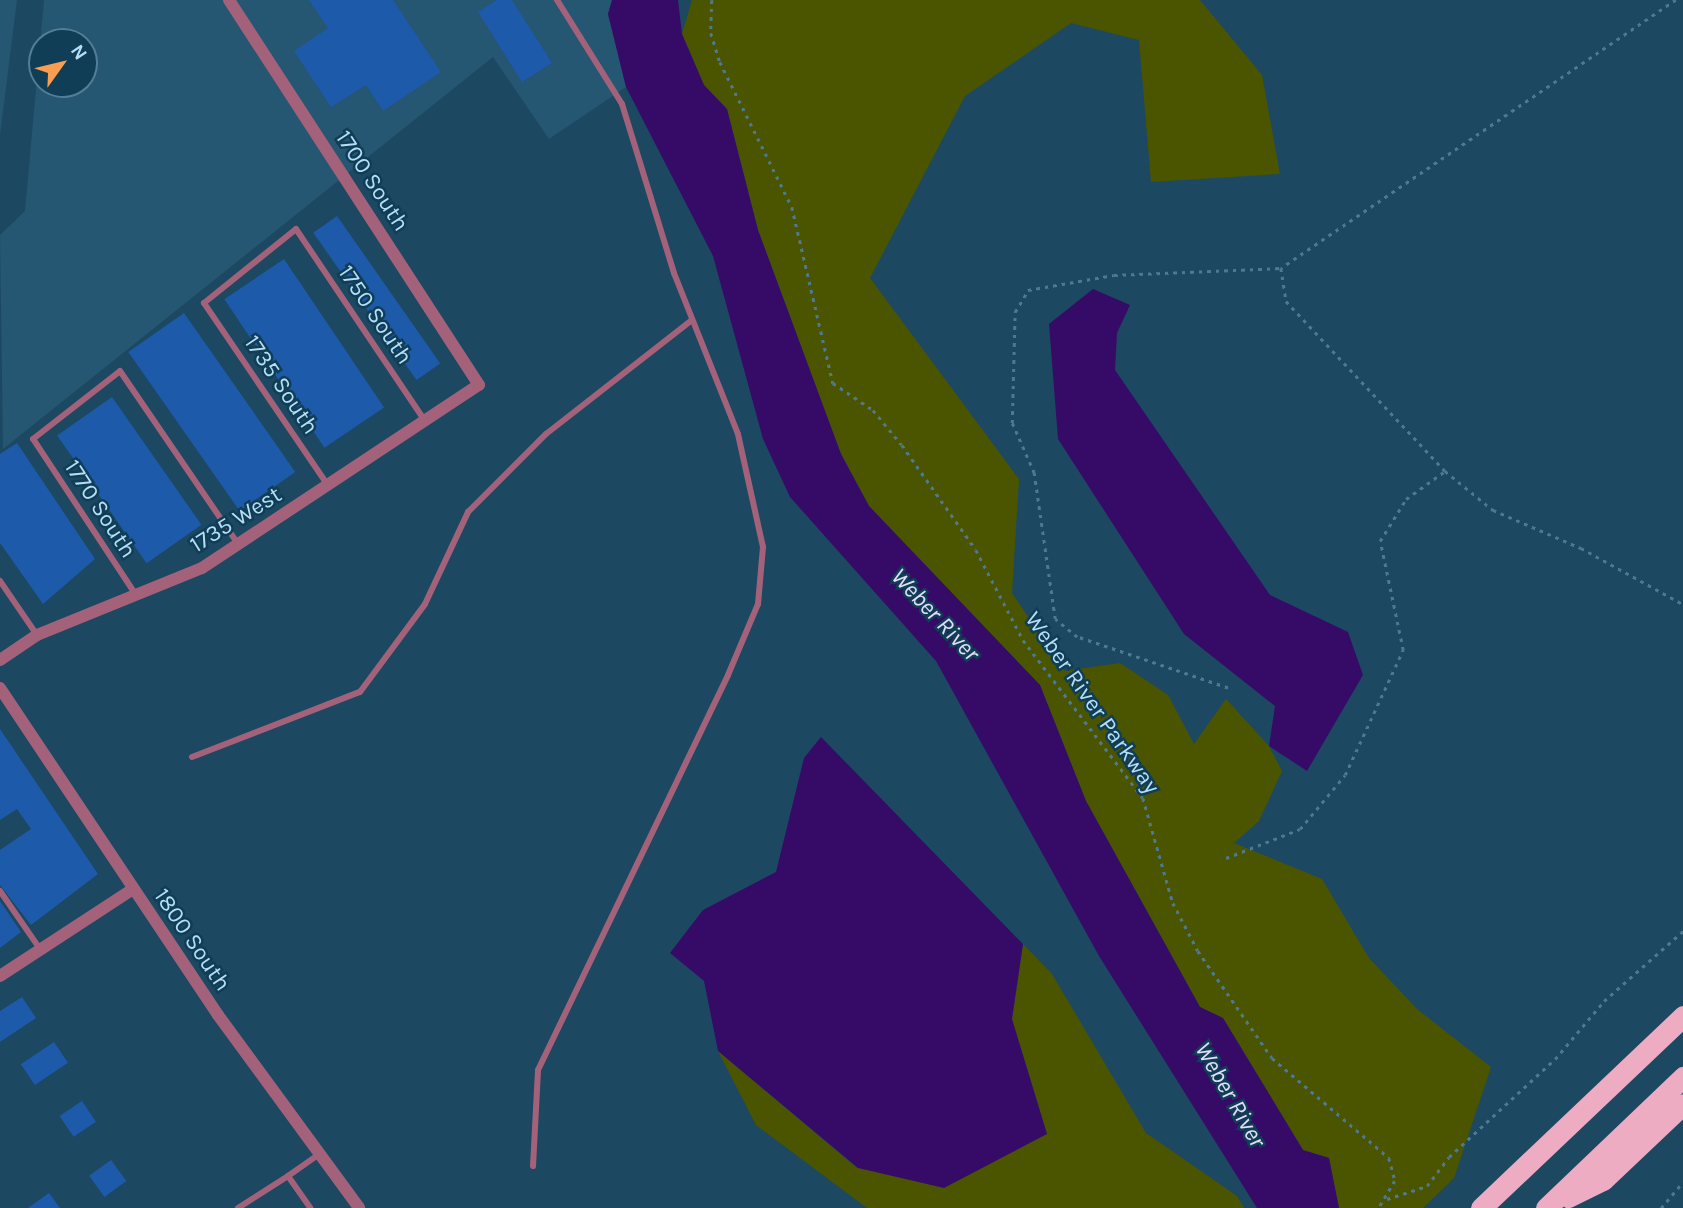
<!DOCTYPE html>
<style>
body{margin:0}
#map{position:relative;width:1683px;height:1208px;overflow:hidden;background:#1c4862;font-family:Karla,sans-serif}
div>[style]{position:absolute}
[style*='--x']{left:calc(var(--x)*1px);top:calc(var(--y)*1px);width:calc(var(--w)*1px);rotate:calc(var(--a)*1deg)}
.built>*{inset:0;background:#255672}
.green>*{inset:0;background:#4b5500}
.water>*{inset:0;background:#360b67}
.building>*{inset:0;background:#1d5aaa;transform-origin:0 0}
.path>*{height:2.5px;margin-top:-1.25px;transform-origin:0;background:repeating-linear-gradient(90deg,#4f7993 0 3.5px,transparent 0 8.5px)}
.service>*{height:6px;margin:-3px;padding:0 3px;transform-origin:3px;border-radius:3px;background:#a4627a}
.minor>*{height:12px;margin:-6px;padding:0 6px;transform-origin:6px;border-radius:6px;background:#a4627a}
.motorway>*{height:21px;margin:-10.5px;padding:0 10.5px;transform-origin:10.5px;border-radius:10.5px;background:#edacc2}
span{translate:-50% -50%;white-space:nowrap;text-align:center;line-height:1.15;-webkit-text-stroke:5px #103e56;paint-order:stroke}
.street-label{font-size:23px;color:#b7def7}
.water-label{font-size:24px;color:#e5def8;font-style:italic}
.north{position:absolute;left:28px;top:28px;width:70px;height:70px;box-sizing:border-box;background:#103e56;border:2px solid #537e96;border-radius:50%;rotate:56deg;font-size:19px;font-weight:700;line-height:28px;text-align:center;color:#b7def7}
.north::after{content:'';display:block;margin:auto;width:24px;height:32px;background:#fc9e52;clip-path:polygon(50% 0,100% 100%,50% 72%,0 100%)}
</style>
<div id="map">
<div class="built">
<i style="clip-path:polygon(0 0,17px 0,0 135px)"></i>
<i style="clip-path:polygon(evenodd,44px 0,612px 0,608px 14px,626px 87px,549px 139px,493px 57px,3px 449px,0 235px,25px 211px,44px 0,42px 42px,84px 42px,84px 84px,42px 84px,42px 42px)"></i>
</div>
<div class="green">
<i style="clip-path:polygon(692px 0,1200px 0,1262px 75px,1280px 174px,1151px 182px,1139px 40px,1071px 23px,965px 96px,870px 278px,1019px 479px,1012px 593px,1065px 671px,1120px 663px,1168px 695px,1194px 744px,1226px 699px,1269px 746px,1282px 771px,1259px 821px,1234px 843px,1322px 879px,1369px 958px,1417px 1009px,1491px 1067px,1454px 1178px,1423px 1208px,1339px 1208px,1329px 1158px,1303px 1150px,1223px 1018px,1200px 1007px,1086px 801px,1040px 685px,869px 506px,841px 454px,758px 230px,727px 109px,704px 85px,682px 34px)"></i>
<i style="clip-path:polygon(1023px 944px,1052px 974px,1146px 1133px,1237px 1196px,1244px 1208px,867px 1208px,756px 1125px,718px 1051px,857px 1168px,1047px 1134px,1012px 1019px)"></i>
</div>
<div class="water">
<i style="clip-path:polygon(612px 0,678px 0,682px 34px,704px 85px,727px 109px,758px 230px,841px 454px,869px 506px,1040px 685px,1086px 801px,1200px 1007px,1223px 1018px,1303px 1150px,1329px 1158px,1339px 1208px,1257px 1208px,1099px 956px,936px 661px,790px 497px,763px 439px,713px 256px,626px 87px,608px 14px)"></i>
<i style="clip-path:polygon(1093px 289px,1130px 305px,1117px 333px,1115px 370px,1270px 595px,1348px 632px,1363px 675px,1307px 771px,1269px 746px,1275px 706px,1184px 634px,1058px 439px,1049px 324px)"></i>
<i style="clip-path:polygon(821px 737px,1023px 944px,1012px 1019px,1047px 1134px,944px 1188px,858px 1168px,718px 1051px,704px 981px,670px 953px,703px 910px,776px 872px,804px 758px)"></i>
</div>
<div class="building">
<i style="clip-path:polygon(309px 0,393px 0,441px 72px,383px 111px,366px 85px,331px 107px,294px 51px,328px 28px)"></i>
<i style="clip-path:polygon(497px 0,512px 0,552px 63px,522px 82px,478px 12px)"></i>
<i style="left:337px;top:216px;width:180px;height:29px;rotate:55deg"></i>
<i style="left:284px;top:259px;width:179px;height:72px;rotate:56deg"></i>
<i style="left:184px;top:313px;width:194px;height:68px;rotate:55deg"></i>
<i style="left:112px;top:397px;width:156px;height:67px;rotate:55deg"></i>
<i style="clip-path:polygon(17px 443px,95px 559px,43px 604px,0 543px,0 454px)"></i>
<i style="clip-path:polygon(0 729px,98px 874px,31px 925px,0 885px,0 850px,31px 829px,17px 809px,0 820px)"></i>
<i style="clip-path:polygon(0 901px,21px 932px,0 948px)"></i>
<i style="clip-path:polygon(22px 997px,36px 1018px,0 1042px,0 1011px)"></i>
<i style="left:54px;top:1042px;width:25px;height:40px;rotate:56deg"></i>
<i style="left:82px;top:1101px;width:25px;height:27px;rotate:56deg"></i>
<i style="left:111px;top:1160px;width:26px;height:27px;rotate:54deg"></i>
<i style="clip-path:polygon(49px 1193px,60px 1208px,28px 1208px)"></i>
</div>
<div class="path">
<i style="--x:712;--y:0;--w:33;--a:92"></i>
<i style="--x:711;--y:33;--w:30;--a:73"></i>
<i style="--x:720;--y:62;--w:162;--a:63.6"></i>
<i style="--x:792;--y:207;--w:181;--a:76.9"></i>
<i style="--x:833;--y:383;--w:48;--a:34"></i>
<i style="--x:873;--y:410;--w:45;--a:50.4"></i>
<i style="--x:902;--y:445;--w:128;--a:54.8"></i>
<i style="--x:976;--y:550;--w:102;--a:62.4"></i>
<i style="--x:1023;--y:640;--w:198;--a:52.8"></i>
<i style="--x:1143;--y:798;--w:109;--a:74.1"></i>
<i style="--x:1173;--y:903;--w:54;--a:62.5"></i>
<i style="--x:1198;--y:951;--w:130;--a:55.3"></i>
<i style="--x:1272;--y:1058;--w:154;--a:40.5"></i>
<i style="--x:1389;--y:1158;--w:24;--a:75"></i>
<i style="--x:1395;--y:1181;--w:31;--a:121"></i>
<i style="--x:1676;--y:0;--w:477;--a:145.8"></i>
<i style="--x:1281;--y:268;--w:33;--a:81"></i>
<i style="--x:1286;--y:301;--w:233;--a:46.9"></i>
<i style="--x:1445;--y:471;--w:62;--a:39.1"></i>
<i style="--x:1493;--y:510;--w:96;--a:23.4"></i>
<i style="--x:1581;--y:548;--w:116;--a:28.8"></i>
<i style="--x:1228;--y:688;--w:159;--a:-161.3"></i>
<i style="--x:1077;--y:637;--w:28;--a:-141"></i>
<i style="--x:1055;--y:619;--w:148;--a:-98.2"></i>
<i style="--x:1034;--y:473;--w:55;--a:-113.7"></i>
<i style="--x:1012;--y:423;--w:111;--a:-88.5"></i>
<i style="--x:1015;--y:312;--w:26;--a:-59"></i>
<i style="--x:1028;--y:290;--w:87;--a:-9.9"></i>
<i style="--x:1114;--y:275;--w:167;--a:-2.4"></i>
<i style="--x:1226;--y:858;--w:79;--a:-21.4"></i>
<i style="--x:1300;--y:829;--w:70;--a:-50.2"></i>
<i style="--x:1345;--y:775;--w:138;--a:-65.1"></i>
<i style="--x:1403;--y:650;--w:111;--a:-101.9"></i>
<i style="--x:1380;--y:541;--w:49;--a:-58.2"></i>
<i style="--x:1406;--y:499;--w:48;--a:-35.7"></i>
<i style="--x:1387;--y:1199;--w:42;--a:-18"></i>
<i style="--x:1427;--y:1186;--w:36;--a:-53"></i>
<i style="--x:1449;--y:1157;--w:144;--a:-42.8"></i>
<i style="--x:1555;--y:1059;--w:76;--a:-49.8"></i>
<i style="--x:1604;--y:1001;--w:106;--a:-41.5"></i>
<i style="--x:1661;--y:1208;--w:34;--a:-50"></i>
</div>
<div class="service">
<i style="--x:327;--y:484;--w:219;--a:-124.2"></i>
<i style="--x:204;--y:303;--w:118;--a:-38.8"></i>
<i style="--x:296;--y:229;--w:231;--a:56.1"></i>
<i style="--x:0;--y:581;--w:65;--a:55.6"></i>
<i style="--x:136;--y:595;--w:187;--a:-123.4"></i>
<i style="--x:33;--y:439;--w:110;--a:-38"></i>
<i style="--x:120;--y:371;--w:209;--a:55.7"></i>
<i style="--x:192;--y:757;--w:180;--a:-21.2"></i>
<i style="--x:360;--y:692;--w:109;--a:-53.5"></i>
<i style="--x:425;--y:604;--w:102;--a:-64.9"></i>
<i style="--x:468;--y:512;--w:110;--a:-45"></i>
<i style="--x:546;--y:434;--w:185;--a:-38"></i>
<i style="--x:0;--y:891;--w:70;--a:55.4"></i>
<i style="--x:533;--y:1166;--w:96;--a:-87"></i>
<i style="--x:538;--y:1070;--w:438;--a:-64.3"></i>
<i style="--x:728;--y:675;--w:77;--a:-67.1"></i>
<i style="--x:758;--y:604;--w:57;--a:-85"></i>
<i style="--x:763;--y:547;--w:116;--a:-102.5"></i>
<i style="--x:738;--y:434;--w:173;--a:-111.7"></i>
<i style="--x:674;--y:273;--w:177;--a:-107.1"></i>
<i style="--x:622;--y:104;--w:123;--a:-122"></i>
<i style="--x:288;--y:1176;--w:39;--a:-35"></i>
<i style="--x:238;--y:1208;--w:59;--a:-32.6"></i>
<i style="--x:288;--y:1176;--w:39;--a:55"></i>
</div>
<div class="minor">
<i style="--x:0;--y:660;--w:45;--a:-34"></i>
<i style="--x:37;--y:635;--w:178;--a:-22.1"></i>
<i style="--x:202;--y:568;--w:332;--a:-33.5"></i>
<i style="--x:479;--y:385;--w:459;--a:-123"></i>
<i style="--x:0;--y:688;--w:393;--a:56.3"></i>
<i style="--x:218;--y:1015;--w:239;--a:53.8"></i>
<i style="--x:0;--y:976;--w:159;--a:-33.2"></i>
</div>
<div class="motorway">
<i style="--x:1568;--y:1197;--w:39;--a:-26"></i>
<i style="--x:1603;--y:1180;--w:110;--a:-43.5"></i>
<i style="--x:1481;--y:1208;--w:279;--a:-43.5"></i>
<i style="--x:1546;--y:1208;--w:190;--a:-43.7"></i>
</div>
<div class="street-label">
<span style="left:372px;top:181px;rotate:57deg">1700 South</span>
<span style="left:375px;top:315px;rotate:56deg">1750 South</span>
<span style="left:281px;top:385px;rotate:56deg">1735 South</span>
<span style="left:100px;top:509px;rotate:57deg">1770 South</span>
<span style="left:236px;top:520px;rotate:-32deg">1735 West</span>
<span style="left:1092px;top:703px;rotate:55deg">Weber River Parkway</span>
<span style="left:192px;top:940px;rotate:56deg">1800 South</span>
</div>
<div class="water-label">
<span style="left:935px;top:615px;rotate:47deg">Weber River</span>
<span style="left:1230px;top:1095px;rotate:60deg">Weber River</span>
</div>
<div class="north">N</div>
</div>
